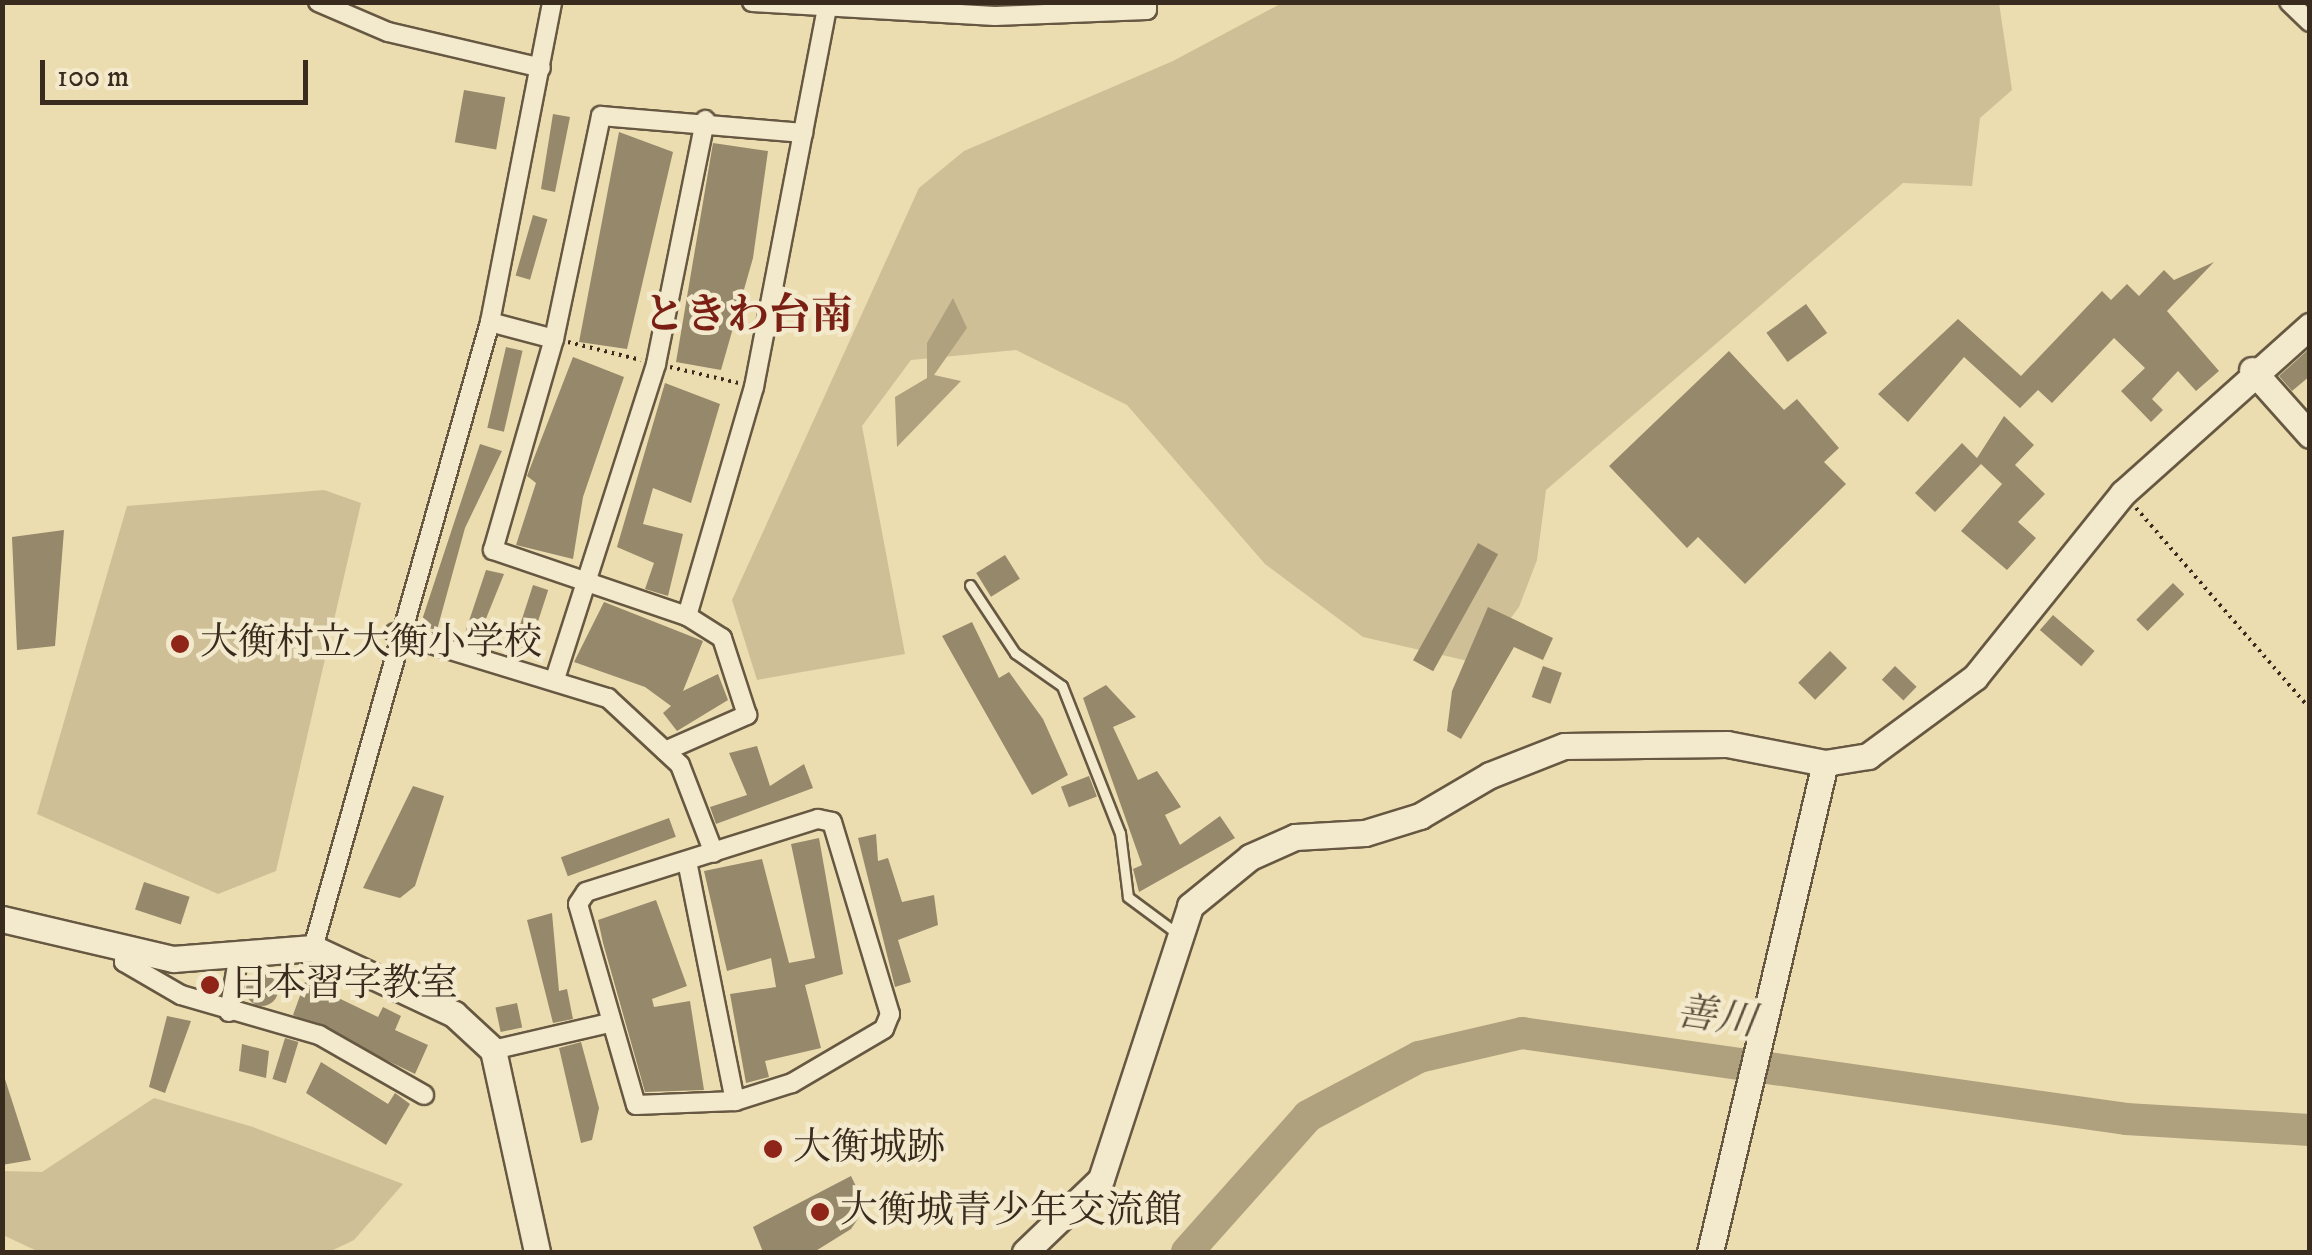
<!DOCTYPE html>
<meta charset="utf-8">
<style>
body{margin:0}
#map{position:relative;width:2312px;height:1255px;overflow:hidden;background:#ecddb0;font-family:"IM FELL DW Pica","Noto Serif JP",serif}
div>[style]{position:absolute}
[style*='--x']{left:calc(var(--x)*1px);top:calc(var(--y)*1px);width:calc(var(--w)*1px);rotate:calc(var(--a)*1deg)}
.green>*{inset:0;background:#cebf97}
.water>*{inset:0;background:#afa17e}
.river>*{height:32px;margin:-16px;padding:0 16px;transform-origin:16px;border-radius:16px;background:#afa17e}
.building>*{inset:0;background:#96886a;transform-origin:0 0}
.round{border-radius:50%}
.path>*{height:4px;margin-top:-2px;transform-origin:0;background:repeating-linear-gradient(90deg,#392c1e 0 2.5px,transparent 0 7.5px)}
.roads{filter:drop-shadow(2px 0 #665842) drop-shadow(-2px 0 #665842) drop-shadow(0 2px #665842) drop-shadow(0 -2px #665842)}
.lane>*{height:9px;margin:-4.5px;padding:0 4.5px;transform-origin:4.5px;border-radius:4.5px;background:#f3e9cc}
.street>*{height:18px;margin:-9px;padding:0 9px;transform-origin:9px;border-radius:9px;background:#f3e9cc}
.secondary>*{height:25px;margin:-12.5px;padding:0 12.5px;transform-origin:12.5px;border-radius:12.5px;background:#f3e9cc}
.dots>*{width:28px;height:28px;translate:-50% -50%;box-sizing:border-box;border:5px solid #f3e9cc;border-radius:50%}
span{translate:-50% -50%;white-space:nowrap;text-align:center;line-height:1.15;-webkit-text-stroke:9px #f3e9cc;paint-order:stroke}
.poi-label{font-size:38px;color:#392c1e}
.left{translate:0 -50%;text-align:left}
.water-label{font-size:40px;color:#5c4f3b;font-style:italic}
.quarter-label{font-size:42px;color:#7a1f14;font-weight:700}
.frame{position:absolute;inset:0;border:5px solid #392c1e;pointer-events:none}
.scale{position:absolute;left:40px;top:60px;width:268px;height:45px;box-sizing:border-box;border:5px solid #392c1e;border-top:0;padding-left:12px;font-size:30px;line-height:35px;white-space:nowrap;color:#392c1e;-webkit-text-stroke:8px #f3e9cc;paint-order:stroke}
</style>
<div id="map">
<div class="green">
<i style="clip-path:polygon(1282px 3px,1999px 3px,2012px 90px,1980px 118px,1972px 186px,1903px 183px,1546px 490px,1537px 560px,1519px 607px,1477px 663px,1363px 637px,1265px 564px,1127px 405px,1016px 350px,911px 360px,862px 426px,905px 654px,757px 680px,732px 600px,919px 188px,964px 151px,1173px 61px)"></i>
<i style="clip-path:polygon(324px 490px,361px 503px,276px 871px,218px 894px,37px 814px,127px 506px)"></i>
<i style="clip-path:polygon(154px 1098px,253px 1127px,403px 1184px,354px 1240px,329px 1252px,39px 1252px,3px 1235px,3px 1171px,42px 1172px)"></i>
</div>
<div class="water">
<i style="clip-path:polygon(953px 298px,967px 328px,934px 375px,961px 381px,897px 447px,895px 397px,927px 378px,927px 343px)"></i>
</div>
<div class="river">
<i style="--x:1187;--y:1252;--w:182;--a:-48.3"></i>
<i style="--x:1308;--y:1116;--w:126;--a:-28"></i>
<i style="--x:1419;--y:1057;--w:106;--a:-13.1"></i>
<i style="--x:1522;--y:1033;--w:610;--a:8.1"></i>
<i style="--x:2126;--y:1119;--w:184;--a:3.4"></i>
</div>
<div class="building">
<i style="left:464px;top:90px;width:42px;height:53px;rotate:10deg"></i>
<i style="clip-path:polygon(553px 114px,570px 117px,555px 192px,541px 189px)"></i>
<i style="clip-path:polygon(619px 132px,673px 152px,627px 349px,579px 342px)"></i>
<i style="clip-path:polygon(713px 143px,768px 151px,753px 258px,721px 370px,676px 362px)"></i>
<i style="left:533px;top:215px;width:15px;height:63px;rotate:16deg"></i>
<i style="clip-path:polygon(2214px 262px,2167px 311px,2219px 371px,2196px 391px,2178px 371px,2152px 399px,2163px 410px,2151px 422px,2121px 391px,2145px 368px,2114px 338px,2052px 403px,2038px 390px,2020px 408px,1964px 357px,1908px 422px,1878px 394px,1958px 319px,2021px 376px,2102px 291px,2111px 300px,2127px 284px,2139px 296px,2164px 270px,2174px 280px)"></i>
<i style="left:1806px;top:304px;width:36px;height:49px;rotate:54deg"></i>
<i style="left:506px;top:347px;width:17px;height:83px;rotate:13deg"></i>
<i style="clip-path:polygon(2310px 348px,2310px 376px,2292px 391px,2279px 376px)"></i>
<i style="clip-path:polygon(1729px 351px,1784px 410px,1797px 399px,1839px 448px,1824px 462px,1846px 484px,1745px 584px,1698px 537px,1687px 548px,1609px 466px)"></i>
<i style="clip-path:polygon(573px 357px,624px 377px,583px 497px,573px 559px,516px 545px,536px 483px,527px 476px)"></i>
<i style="clip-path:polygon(665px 383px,720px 404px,691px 503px,653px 488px,643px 524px,683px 534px,668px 596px,645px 589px,654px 563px,617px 547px)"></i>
<i style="clip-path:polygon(2004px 416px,2034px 445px,2015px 465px,2045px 494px,2018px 522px,2036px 538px,2007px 570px,1961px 531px,2002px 484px,1981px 464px,1935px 512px,1915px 493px,1962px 443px,1977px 458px)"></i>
<i style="clip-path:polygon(480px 444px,502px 451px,465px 528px,437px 630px,420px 626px)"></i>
<i style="clip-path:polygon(64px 530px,55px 646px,17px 650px,12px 537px)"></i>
<i style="left:1478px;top:543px;width:23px;height:134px;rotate:29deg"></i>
<i style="left:1005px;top:555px;width:28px;height:34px;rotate:58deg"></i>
<i style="clip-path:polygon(486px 570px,504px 574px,479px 636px,465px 633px)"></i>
<i style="left:2173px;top:583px;width:16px;height:52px;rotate:45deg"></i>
<i style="left:533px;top:585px;width:16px;height:63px;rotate:18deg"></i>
<i style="clip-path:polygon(594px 598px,703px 641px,683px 691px,718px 674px,728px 700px,677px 731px,663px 713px,671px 706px,645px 687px,574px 662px,604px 602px)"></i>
<i style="clip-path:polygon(1488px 607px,1553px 638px,1543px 660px,1514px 647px,1461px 739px,1447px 731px,1452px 691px)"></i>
<i style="left:2053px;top:615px;width:55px;height:20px;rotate:41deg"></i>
<i style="clip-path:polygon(972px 622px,999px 678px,1009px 672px,1043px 719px,1068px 775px,1032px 795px,942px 636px)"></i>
<i style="left:1830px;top:651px;width:24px;height:45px;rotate:45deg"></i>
<i style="left:1543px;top:666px;width:20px;height:33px;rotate:20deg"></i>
<i style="left:1895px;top:666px;width:30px;height:19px;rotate:44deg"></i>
<i style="clip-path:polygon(1106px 685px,1136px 717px,1113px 727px,1138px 780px,1157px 771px,1181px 807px,1165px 815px,1180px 845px,1220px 816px,1235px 838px,1139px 892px,1133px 869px,1142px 865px,1083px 698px)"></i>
<i style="clip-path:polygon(757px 746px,770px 786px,804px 764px,813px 788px,716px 824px,710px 807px,747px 795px,729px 753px)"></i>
<i style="left:1089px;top:776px;width:22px;height:30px;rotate:69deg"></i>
<i style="clip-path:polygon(413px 786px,444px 796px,415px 886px,400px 898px,363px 888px)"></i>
<i style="left:669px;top:818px;width:20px;height:115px;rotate:70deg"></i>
<i style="clip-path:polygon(876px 834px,878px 861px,888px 858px,902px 902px,934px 895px,938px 925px,898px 940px,911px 982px,895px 987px,858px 838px)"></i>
<i style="clip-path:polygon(819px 838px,843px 974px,805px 985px,821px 1048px,765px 1061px,769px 1077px,746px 1083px,730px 994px,776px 987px,771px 958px,727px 971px,704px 871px,762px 859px,789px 963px,815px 958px,791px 844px)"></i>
<i style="left:144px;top:882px;width:48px;height:29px;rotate:18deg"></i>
<i style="clip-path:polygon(656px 900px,687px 986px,652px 999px,654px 1007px,690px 1001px,704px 1090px,645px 1092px,603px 943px,598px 920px)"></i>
<i style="clip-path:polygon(552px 913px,559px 991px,567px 989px,573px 1019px,553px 1023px,527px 920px)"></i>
<i class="round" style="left:246px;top:974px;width:32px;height:32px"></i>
<i style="clip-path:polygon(305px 982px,378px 1017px,383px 1007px,401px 1016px,395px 1030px,428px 1045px,415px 1074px,293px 1015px)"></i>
<i style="left:517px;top:1003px;width:25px;height:22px;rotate:78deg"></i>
<i style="clip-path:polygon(167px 1016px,191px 1021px,165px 1093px,149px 1087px)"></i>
<i style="left:285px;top:1038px;width:14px;height:43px;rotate:17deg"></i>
<i style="clip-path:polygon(581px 1042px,599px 1108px,592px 1140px,581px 1143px,559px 1048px)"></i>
<i style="clip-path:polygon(242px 1044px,269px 1051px,266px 1078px,239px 1071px)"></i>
<i style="clip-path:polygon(321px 1062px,388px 1104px,395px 1093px,410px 1104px,386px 1145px,306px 1093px)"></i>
<i style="clip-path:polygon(5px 1079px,31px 1160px,2px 1165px,2px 1080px)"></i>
<i style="clip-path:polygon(851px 1176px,866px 1207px,851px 1229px,814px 1252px,763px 1252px,753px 1227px)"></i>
</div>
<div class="path">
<i style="--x:568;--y:342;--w:75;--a:13.9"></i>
<i style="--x:670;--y:367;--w:71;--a:13.1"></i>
<i style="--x:2136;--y:508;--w:266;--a:49.1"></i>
</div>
<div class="roads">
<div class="lane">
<i style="--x:970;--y:585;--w:82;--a:56.5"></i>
<i style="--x:1015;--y:653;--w:57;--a:35.1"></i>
<i style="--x:1062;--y:686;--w:158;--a:68.5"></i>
<i style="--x:1120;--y:833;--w:64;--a:82.9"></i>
<i style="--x:1128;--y:897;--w:62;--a:36.5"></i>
</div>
<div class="street">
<i style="--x:318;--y:2;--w:76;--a:23.2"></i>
<i style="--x:388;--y:32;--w:157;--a:13.2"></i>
<i style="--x:752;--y:2;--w:243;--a:3.3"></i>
<i style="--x:995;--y:16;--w:152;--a:-2.3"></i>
<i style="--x:1147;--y:10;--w:8;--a:-90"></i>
<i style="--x:2289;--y:2;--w:29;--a:44"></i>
<i style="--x:490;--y:322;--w:66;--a:14.9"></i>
<i style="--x:687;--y:616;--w:239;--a:-73.7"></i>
<i style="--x:754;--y:387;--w:392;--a:-79.1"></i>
<i style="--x:395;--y:633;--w:223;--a:17"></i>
<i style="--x:608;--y:698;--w:98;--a:42.9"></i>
<i style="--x:680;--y:765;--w:94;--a:68.9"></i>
<i style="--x:555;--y:679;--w:331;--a:-72.2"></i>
<i style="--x:656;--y:364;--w:249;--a:-78.6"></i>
<i style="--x:665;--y:751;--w:90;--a:-23.7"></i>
<i style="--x:747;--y:715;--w:81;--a:-108"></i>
<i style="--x:722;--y:638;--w:41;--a:-147.8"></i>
<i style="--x:687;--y:616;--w:205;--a:-161.2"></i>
<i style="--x:493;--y:550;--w:220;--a:-73.9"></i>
<i style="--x:554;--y:339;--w:228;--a:-78.1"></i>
<i style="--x:601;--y:116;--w:203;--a:4.8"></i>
<i style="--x:818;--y:819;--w:14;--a:12"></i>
<i style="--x:832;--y:822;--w:201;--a:73.2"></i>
<i style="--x:890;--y:1014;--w:16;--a:112"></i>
<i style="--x:884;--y:1029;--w:107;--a:149.6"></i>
<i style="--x:792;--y:1083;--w:60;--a:162.5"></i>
<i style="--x:735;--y:1101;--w:99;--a:177.7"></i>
<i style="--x:636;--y:1105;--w:209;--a:-106.1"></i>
<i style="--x:578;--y:904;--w:14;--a:-56"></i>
<i style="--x:586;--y:892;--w:243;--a:-17.5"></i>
<i style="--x:687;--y:861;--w:245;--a:78.7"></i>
<i style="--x:313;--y:948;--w:651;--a:-74.21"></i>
<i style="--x:490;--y:322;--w:326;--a:-79"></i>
<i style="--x:125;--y:950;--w:12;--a:95"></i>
<i style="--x:124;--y:962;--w:66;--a:30.1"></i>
<i style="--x:181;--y:995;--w:144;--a:16.2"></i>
<i style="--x:319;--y:1035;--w:121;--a:29.7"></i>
<i style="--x:229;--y:1012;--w:59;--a:-80.2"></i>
<i style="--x:493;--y:1050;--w:119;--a:-13.1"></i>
</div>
<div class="secondary">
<i style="--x:2252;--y:370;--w:87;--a:48.3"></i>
<i style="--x:2;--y:919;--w:176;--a:13.2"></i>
<i style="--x:173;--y:959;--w:140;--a:-4.5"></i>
<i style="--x:313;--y:948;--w:156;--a:25.1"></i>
<i style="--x:454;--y:1014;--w:53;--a:42.7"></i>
<i style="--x:493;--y:1050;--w:207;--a:77.7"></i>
<i style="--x:1025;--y:1252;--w:105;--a:-43.8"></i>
<i style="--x:1101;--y:1179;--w:287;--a:-71.9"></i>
<i style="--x:1190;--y:906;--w:77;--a:-39.2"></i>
<i style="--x:1250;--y:857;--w:49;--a:-24"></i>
<i style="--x:1295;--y:837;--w:70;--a:-3.3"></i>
<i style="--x:1365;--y:833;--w:58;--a:-17.2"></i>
<i style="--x:1420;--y:816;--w:81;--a:-30.4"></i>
<i style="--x:1490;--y:775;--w:79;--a:-21.4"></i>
<i style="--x:1564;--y:746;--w:163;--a:-0.7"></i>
<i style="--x:1727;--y:744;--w:100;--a:11"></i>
<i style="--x:1825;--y:763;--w:44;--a:-9.2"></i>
<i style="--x:1868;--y:756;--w:133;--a:-36.4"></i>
<i style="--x:1975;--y:677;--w:236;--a:-51.2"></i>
<i style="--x:2123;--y:493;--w:251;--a:-41.8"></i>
<i style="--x:1710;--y:1252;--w:502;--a:-76.77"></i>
</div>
</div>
<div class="dots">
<i style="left:180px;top:644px;background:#8f2418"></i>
<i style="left:210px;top:985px;background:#8f2418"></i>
<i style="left:773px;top:1149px;background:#8f2418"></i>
<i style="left:820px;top:1212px;background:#8f2418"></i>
</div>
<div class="poi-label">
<span class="left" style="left:200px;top:644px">大衡村立大衡小学校</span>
<span class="left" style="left:230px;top:985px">日本習字教室</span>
<span class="left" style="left:793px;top:1149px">大衡城跡</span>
<span class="left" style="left:840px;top:1212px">大衡城青少年交流館</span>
</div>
<div class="water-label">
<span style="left:1716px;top:1018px;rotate:8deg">善川</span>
</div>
<div class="quarter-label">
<span style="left:748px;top:316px">ときわ台南</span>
</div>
<div class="frame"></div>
<div class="scale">100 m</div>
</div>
